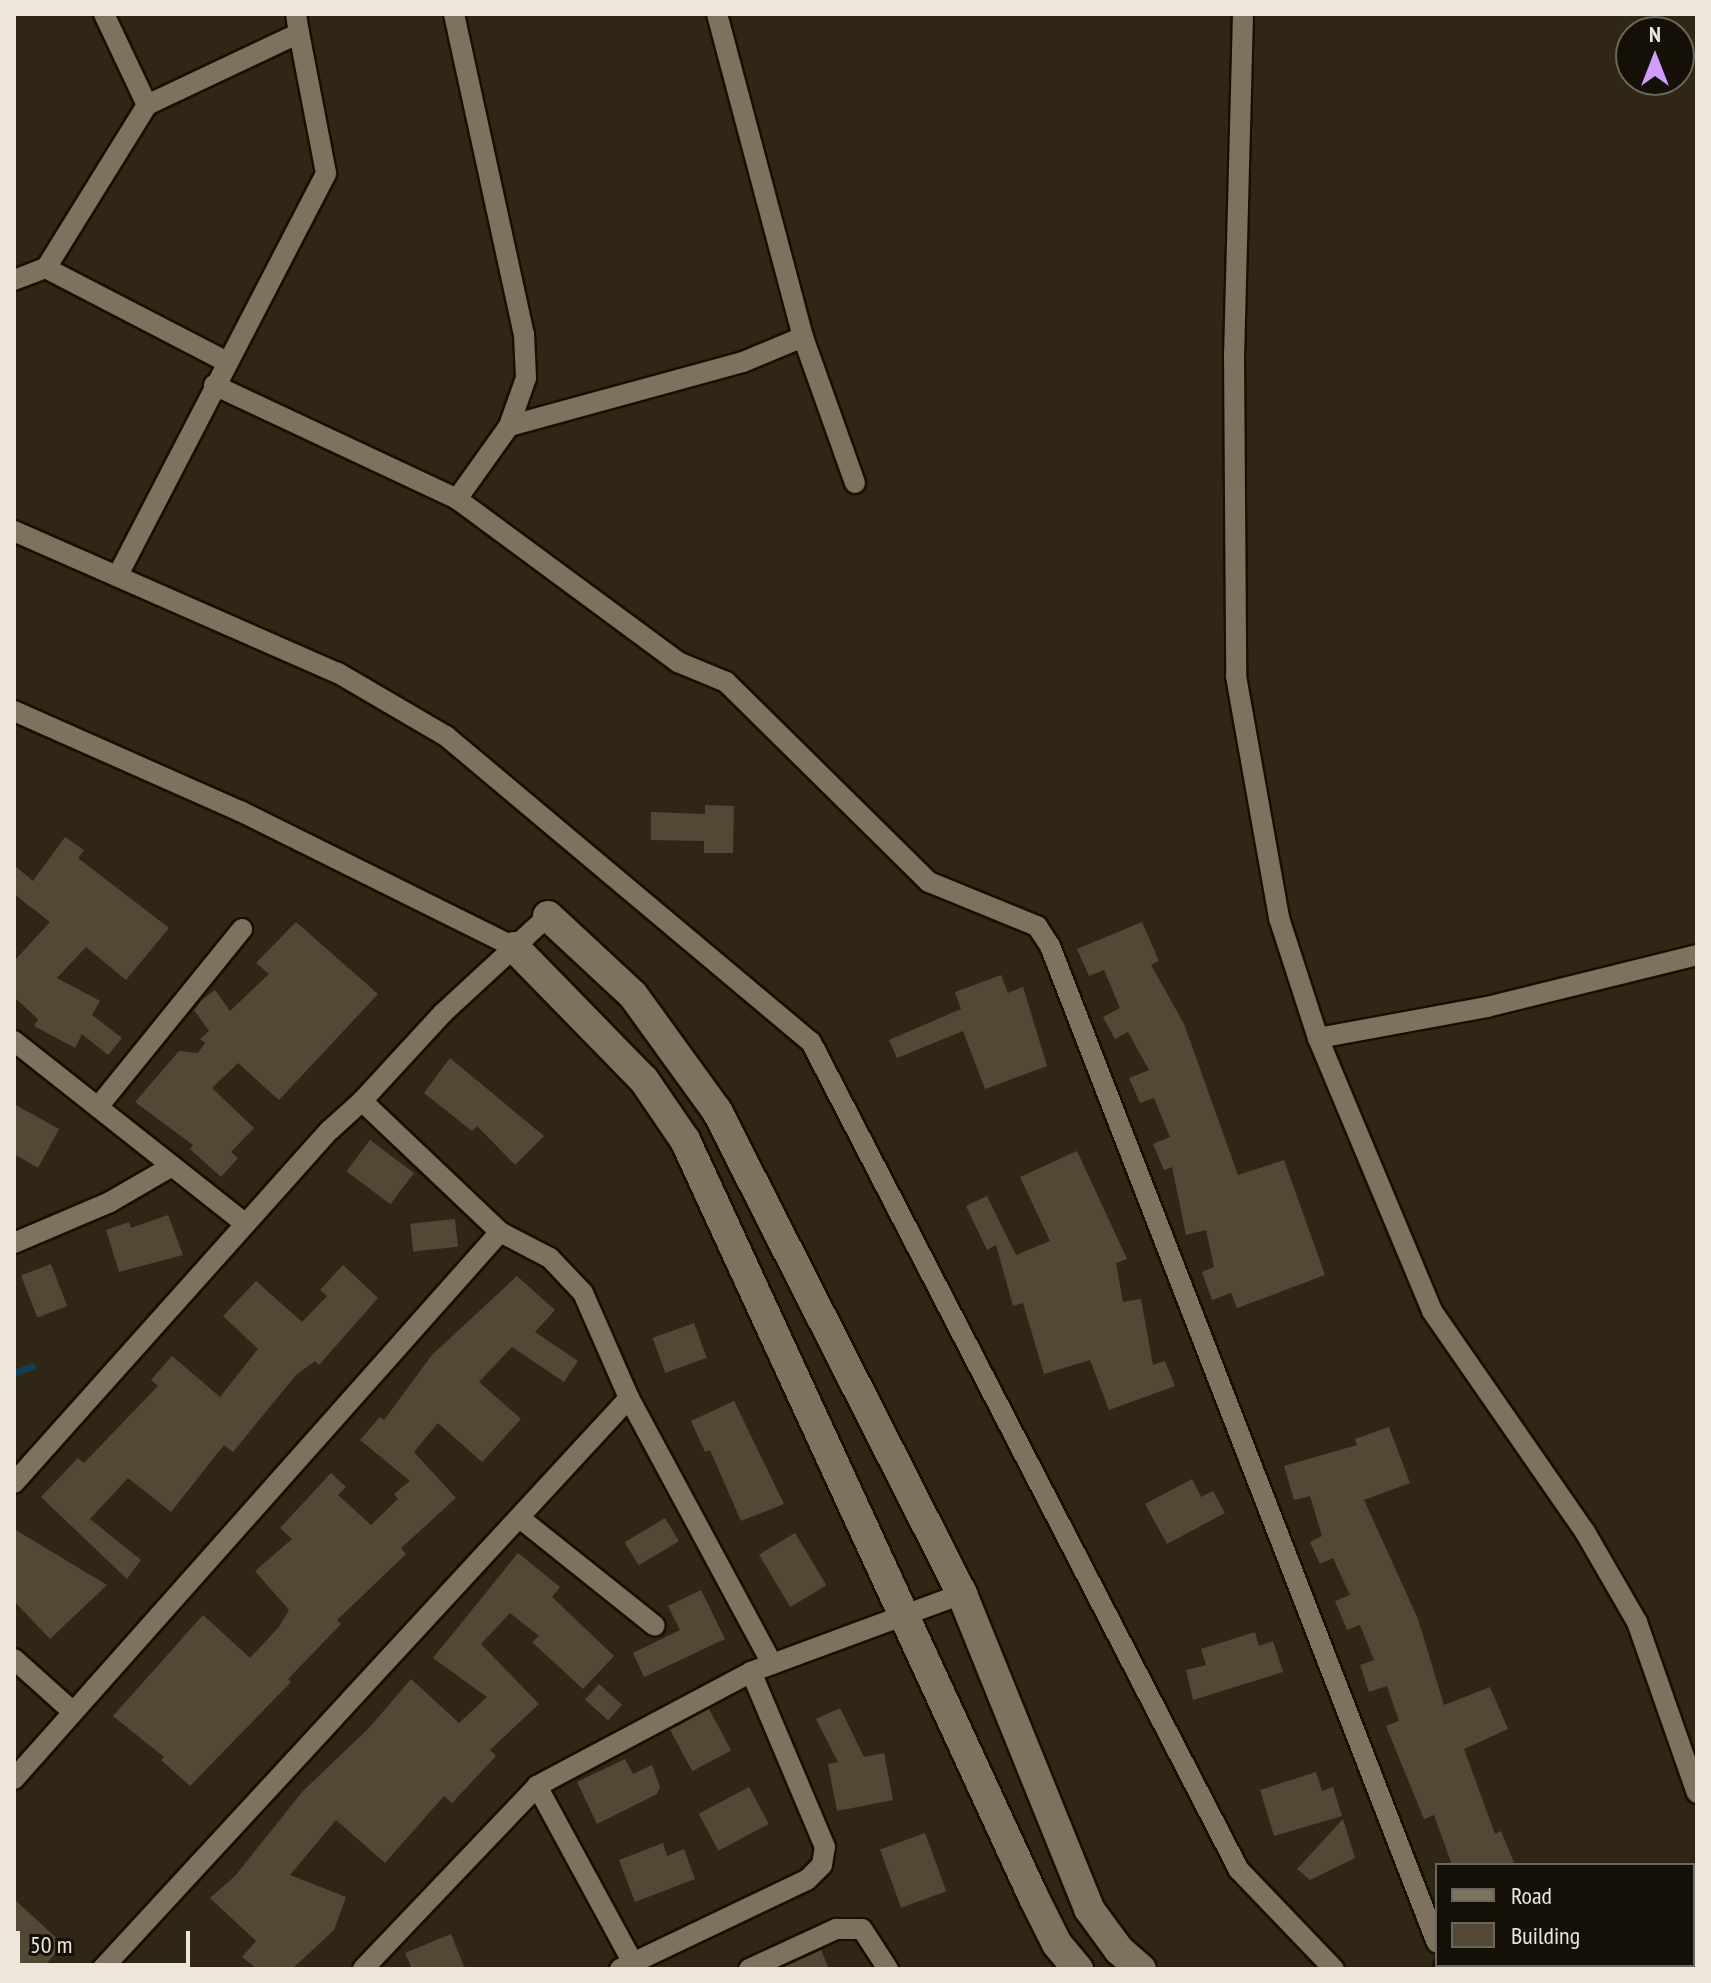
<!DOCTYPE html>
<style>
body{margin:0}
#map{position:relative;width:1711px;height:1983px;overflow:hidden;background:#302615;font-family:"PT Sans Narrow",sans-serif}
div>[style]{position:absolute}
[style*='--x']{left:calc(var(--x)*1px);top:calc(var(--y)*1px);width:calc(var(--w)*1px);rotate:calc(var(--a)*1deg)}
.stream>*{height:7px;margin:-3.5px;padding:0 3.5px;transform-origin:3.5px;border-radius:3.5px;background:#133f55}
.building>*{inset:0;background:#534836;transform-origin:0 0}
.roads{filter:drop-shadow(2px 0 #180f01) drop-shadow(-2px 0 #180f01) drop-shadow(0 2px #180f01) drop-shadow(0 -2px #180f01)}
.street>*{height:20px;margin:-10px;padding:0 10px;transform-origin:10px;border-radius:10px;background:#7d725e}
.secondary>*{height:30px;margin:-15px;padding:0 15px;transform-origin:15px;border-radius:15px;background:#7d725e}
span{translate:-50% -50%;white-space:nowrap;text-align:center;line-height:1.15;-webkit-text-stroke:8px #141008;paint-order:stroke}
.frame{position:absolute;inset:0;border:16px solid #ece6db;pointer-events:none}
.legend{position:absolute;left:1435px;top:1863px;width:260px;height:104px;box-sizing:border-box;background:#141008;border:2px solid #6a665c;margin:0;padding:10px 14px;list-style:none;font-size:24px;color:#ece6db}
.legend li{display:flex;align-items:center;gap:16px;height:40px}
.legend b{width:40px;border:2px solid #6a665c}
.north{position:absolute;left:1615px;top:16px;width:80px;height:80px;box-sizing:border-box;background:#141008;border:2px solid #6a665c;border-radius:50%;rotate:0deg;font-size:22px;font-weight:700;line-height:32px;text-align:center;color:#ece6db}
.north::after{content:'';display:block;margin:auto;width:28px;height:36px;background:#d39cfc;clip-path:polygon(50% 0,100% 100%,50% 72%,0 100%)}
.scale{position:absolute;left:16px;top:1931px;width:174px;height:36px;box-sizing:border-box;border:4px solid #ece6db;border-top:0;padding-left:10px;font-size:24px;line-height:28px;white-space:nowrap;color:#ece6db;-webkit-text-stroke:6px #141008;paint-order:stroke}
</style>
<div id="map">
<div class="stream">
<i style="--x:14;--y:1373;--w:19;--a:-21"></i>
</div>
<div class="building">
<i style="clip-path:polygon(705px 805px,734px 806px,733px 853px,704px 853px,704px 841px,651px 840px,651px 812px,705px 814px)"></i>
<i style="clip-path:polygon(65px 837px,84px 850px,78px 858px,169px 928px,126px 980px,86px 947px,57px 978px,100px 1001px,92px 1015px,122px 1038px,108px 1055px,82px 1034px,75px 1048px,34px 1026px,38px 1019px,14px 997px,14px 961px,50px 922px,14px 894px,14px 865px,33px 881px)"></i>
<i style="clip-path:polygon(296px 922px,378px 994px,279px 1100px,238px 1063px,212px 1088px,254px 1128px,231px 1152px,238px 1158px,221px 1177px,190px 1149px,193px 1145px,135px 1102px,179px 1051px,198px 1053px,205px 1043px,200px 1039px,209px 1031px,194px 1010px,202px 1000px,215px 990px,230px 1011px,269px 974px,256px 963px)"></i>
<i style="clip-path:polygon(1142px 922px,1159px 961px,1151px 965px,1184px 1024px,1238px 1175px,1284px 1160px,1325px 1275px,1237px 1308px,1231px 1293px,1212px 1300px,1202px 1272px,1214px 1267px,1206px 1230px,1186px 1235px,1172px 1167px,1164px 1170px,1153px 1144px,1170px 1137px,1154px 1098px,1140px 1103px,1129px 1078px,1149px 1070px,1128px 1032px,1115px 1039px,1103px 1017px,1120px 1008px,1104px 970px,1089px 976px,1077px 949px)"></i>
<i style="clip-path:polygon(1001px 975px,1008px 993px,1023px 987px,1047px 1066px,985px 1089px,963px 1031px,897px 1058px,889px 1040px,961px 1009px,955px 992px)"></i>
<i style="clip-path:polygon(450px 1058px,544px 1136px,515px 1165px,477px 1126px,472px 1131px,424px 1093px)"></i>
<i style="clip-path:polygon(14px 1104px,59px 1129px,38px 1168px,14px 1154px)"></i>
<i style="left:370px;top:1140px;width:55px;height:39px;rotate:37deg"></i>
<i style="clip-path:polygon(1077px 1151px,1127px 1259px,1116px 1263px,1123px 1302px,1141px 1299px,1153px 1365px,1165px 1361px,1175px 1386px,1109px 1410px,1090px 1360px,1044px 1374px,1023px 1303px,1013px 1306px,996px 1245px,987px 1250px,966px 1206px,987px 1196px,1016px 1255px,1050px 1241px,1020px 1177px)"></i>
<i style="clip-path:polygon(168px 1215px,183px 1255px,119px 1272px,106px 1230px,129px 1222px,131px 1228px)"></i>
<i style="left:455px;top:1219px;width:28px;height:45px;rotate:84deg"></i>
<i style="left:51px;top:1264px;width:45px;height:32px;rotate:69deg"></i>
<i style="clip-path:polygon(343px 1265px,378px 1298px,319px 1365px,315px 1361px,296px 1375px,233px 1452px,224px 1445px,171px 1512px,128px 1478px,90px 1519px,141px 1560px,127px 1579px,41px 1497px,78px 1458px,84px 1463px,158px 1386px,151px 1380px,172px 1356px,220px 1397px,258px 1349px,223px 1316px,256px 1281px,302px 1322px,327px 1296px,320px 1290px)"></i>
<i style="clip-path:polygon(517px 1276px,555px 1310px,535px 1332px,578px 1361px,564px 1382px,512px 1347px,479px 1382px,521px 1419px,482px 1462px,438px 1423px,414px 1452px,456px 1498px,401px 1548px,406px 1554px,337px 1620px,341px 1624px,288px 1679px,291px 1682px,190px 1786px,161px 1760px,164px 1757px,113px 1716px,203px 1615px,250px 1658px,279px 1627px,289px 1610px,255px 1571px,292px 1539px,280px 1528px,331px 1473px,346px 1487px,338px 1495px,371px 1525px,398px 1499px,394px 1494px,410px 1481px,360px 1440px,380px 1417px,384px 1420px,432px 1355px)"></i>
<i style="left:694px;top:1323px;width:37px;height:44px;rotate:70deg"></i>
<i style="clip-path:polygon(734px 1401px,784px 1504px,741px 1521px,710px 1450px,705px 1452px,691px 1421px)"></i>
<i style="clip-path:polygon(1389px 1427px,1410px 1483px,1364px 1500px,1418px 1619px,1444px 1705px,1490px 1687px,1508px 1729px,1464px 1749px,1495px 1834px,1501px 1831px,1515px 1865px,1452px 1865px,1434px 1815px,1424px 1819px,1386px 1726px,1399px 1721px,1387px 1686px,1369px 1692px,1360px 1665px,1374px 1660px,1360px 1625px,1347px 1630px,1335px 1601px,1350px 1595px,1333px 1558px,1320px 1564px,1310px 1542px,1322px 1536px,1310px 1496px,1294px 1500px,1284px 1466px,1357px 1445px,1355px 1439px)"></i>
<i style="clip-path:polygon(1192px 1479px,1201px 1497px,1213px 1491px,1225px 1513px,1167px 1544px,1145px 1504px)"></i>
<i style="left:665px;top:1518px;width:27px;height:47px;rotate:59deg"></i>
<i style="clip-path:polygon(14px 1529px,107px 1585px,50px 1639px,14px 1601px)"></i>
<i style="left:795px;top:1533px;width:61px;height:42px;rotate:59deg"></i>
<i style="clip-path:polygon(518px 1553px,560px 1587px,552px 1597px,614px 1656px,583px 1689px,532px 1642px,539px 1636px,510px 1613px,481px 1644px,539px 1704px,490px 1750px,496px 1756px,452px 1803px,444px 1796px,385px 1863px,336px 1820px,290px 1875px,346px 1897px,334px 1930px,292px 1969px,257px 1969px,242px 1957px,256px 1941px,210px 1898px,235px 1876px,303px 1791px,369px 1728px,411px 1679px,459px 1723px,487px 1697px,433px 1658px)"></i>
<i style="clip-path:polygon(701px 1590px,725px 1639px,644px 1677px,633px 1653px,680px 1630px,668px 1606px)"></i>
<i style="clip-path:polygon(1255px 1632px,1259px 1646px,1273px 1641px,1283px 1672px,1193px 1700px,1186px 1670px,1206px 1665px,1201px 1649px)"></i>
<i style="left:599px;top:1684px;width:31px;height:21px;rotate:42deg"></i>
<i style="clip-path:polygon(840px 1708px,864px 1757px,884px 1753px,893px 1800px,837px 1811px,828px 1764px,838px 1762px,816px 1719px)"></i>
<i style="left:709px;top:1709px;width:47px;height:44px;rotate:62deg"></i>
<i style="clip-path:polygon(625px 1759px,633px 1774px,652px 1765px,660px 1787px,657px 1794px,597px 1824px,577px 1782px)"></i>
<i style="clip-path:polygon(1316px 1772px,1322px 1791px,1333px 1787px,1342px 1816px,1274px 1836px,1260px 1790px)"></i>
<i style="left:749px;top:1787px;width:42px;height:57px;rotate:62deg"></i>
<i style="clip-path:polygon(1343px 1819px,1355px 1858px,1310px 1880px,1297px 1869px)"></i>
<i style="left:925px;top:1833px;width:62px;height:48px;rotate:70deg"></i>
<i style="clip-path:polygon(663px 1843px,667px 1856px,684px 1849px,695px 1879px,635px 1902px,619px 1860px)"></i>
<i style="clip-path:polygon(14px 1899px,64px 1945px,41px 1969px,14px 1969px)"></i>
<i style="clip-path:polygon(451px 1934px,465px 1969px,412px 1969px,405px 1953px)"></i>
<i style="clip-path:polygon(821px 1950px,829px 1969px,780px 1969px)"></i>
</div>
<div class="roads">
<div class="street">
<i style="--x:104;--y:14;--w:101;--a:64.7"></i>
<i style="--x:454;--y:14;--w:328;--a:77.7"></i>
<i style="--x:524;--y:334;--w:44;--a:87.4"></i>
<i style="--x:526;--y:378;--w:51;--a:109.5"></i>
<i style="--x:1243;--y:14;--w:339;--a:91.5"></i>
<i style="--x:1234;--y:353;--w:323;--a:89.6"></i>
<i style="--x:1236;--y:676;--w:246;--a:79.9"></i>
<i style="--x:1279;--y:918;--w:126;--a:72"></i>
<i style="--x:1318;--y:1038;--w:296;--a:67.3"></i>
<i style="--x:1432;--y:1311;--w:269;--a:55.3"></i>
<i style="--x:1585;--y:1532;--w:104;--a:60"></i>
<i style="--x:1637;--y:1622;--w:181;--a:70.7"></i>
<i style="--x:14;--y:280;--w:34;--a:-21"></i>
<i style="--x:803;--y:337;--w:155;--a:70.4"></i>
<i style="--x:227;--y:362;--w:204;--a:-152.6"></i>
<i style="--x:46;--y:268;--w:192;--a:-58.2"></i>
<i style="--x:147;--y:105;--w:168;--a:-25.3"></i>
<i style="--x:299;--y:33;--w:19;--a:-99"></i>
<i style="--x:214;--y:385;--w:268;--a:25.1"></i>
<i style="--x:457;--y:499;--w:90;--a:-54.5"></i>
<i style="--x:509;--y:426;--w:243;--a:-15.3"></i>
<i style="--x:743;--y:362;--w:65;--a:-22.6"></i>
<i style="--x:803;--y:337;--w:334;--a:-104.9"></i>
<i style="--x:457;--y:499;--w:275;--a:36.4"></i>
<i style="--x:678;--y:662;--w:52;--a:22.6"></i>
<i style="--x:726;--y:682;--w:285;--a:44.6"></i>
<i style="--x:929;--y:882;--w:117;--a:22.2"></i>
<i style="--x:1037;--y:926;--w:24;--a:57"></i>
<i style="--x:1050;--y:946;--w:1069;--a:68.79"></i>
<i style="--x:14;--y:531;--w:354;--a:23.7"></i>
<i style="--x:338;--y:673;--w:125;--a:30.3"></i>
<i style="--x:446;--y:736;--w:476;--a:40"></i>
<i style="--x:811;--y:1042;--w:932;--a:62.67"></i>
<i style="--x:1239;--y:1870;--w:137;--a:46.2"></i>
<i style="--x:119;--y:573;--w:450;--a:-62.6"></i>
<i style="--x:326;--y:173;--w:143;--a:-100.9"></i>
<i style="--x:14;--y:711;--w:247;--a:23.9"></i>
<i style="--x:240;--y:811;--w:306;--a:26.4"></i>
<i style="--x:1318;--y:1038;--w:172;--a:-10.4"></i>
<i style="--x:1487;--y:1007;--w:216;--a:-13.9"></i>
<i style="--x:14;--y:1041;--w:295;--a:38.3"></i>
<i style="--x:362;--y:1101;--w:120;--a:-47.4"></i>
<i style="--x:443;--y:1013;--w:143;--a:-42.7"></i>
<i style="--x:98;--y:1107;--w:229;--a:-51"></i>
<i style="--x:14;--y:1243;--w:104;--a:-23.1"></i>
<i style="--x:110;--y:1202;--w:72;--a:-30.1"></i>
<i style="--x:14;--y:1483;--w:474;--a:-48.2"></i>
<i style="--x:330;--y:1130;--w:43;--a:-42.2"></i>
<i style="--x:362;--y:1101;--w:190;--a:43.5"></i>
<i style="--x:500;--y:1232;--w:56;--a:27.5"></i>
<i style="--x:550;--y:1258;--w:48;--a:46.7"></i>
<i style="--x:583;--y:1293;--w:115;--a:66.3"></i>
<i style="--x:521;--y:1519;--w:171;--a:38.6"></i>
<i style="--x:14;--y:1659;--w:79;--a:41.9"></i>
<i style="--x:14;--y:1779;--w:732;--a:-48.38"></i>
<i style="--x:537;--y:1786;--w:201;--a:61.5"></i>
<i style="--x:1445;--y:1965;--w:4;--a:63"></i>
<i style="--x:102;--y:1969;--w:777;--a:-47.29"></i>
<i style="--x:629;--y:1398;--w:302;--a:61.7"></i>
<i style="--x:363;--y:1969;--w:253;--a:-46.4"></i>
<i style="--x:537;--y:1786;--w:242;--a:-28"></i>
<i style="--x:620;--y:1969;--w:207;--a:-25.5"></i>
<i style="--x:807;--y:1880;--w:21;--a:-45"></i>
<i style="--x:822;--y:1865;--w:18;--a:-81"></i>
<i style="--x:825;--y:1847;--w:190;--a:-112.9"></i>
<i style="--x:751;--y:1672;--w:225;--a:-20.3"></i>
<i style="--x:749;--y:1969;--w:96;--a:-24.7"></i>
<i style="--x:836;--y:1929;--w:26;--a:0"></i>
<i style="--x:862;--y:1929;--w:48;--a:57"></i>
</div>
<div class="secondary">
<i style="--x:548;--y:916;--w:116;--a:42.9"></i>
<i style="--x:633;--y:995;--w:143;--a:54.1"></i>
<i style="--x:717;--y:1111;--w:542;--a:63.1"></i>
<i style="--x:962;--y:1594;--w:340;--a:68"></i>
<i style="--x:1089;--y:1909;--w:51;--a:53.8"></i>
<i style="--x:1119;--y:1950;--w:29;--a:41"></i>
<i style="--x:514;--y:947;--w:186;--a:45.7"></i>
<i style="--x:644;--y:1080;--w:73;--a:55.7"></i>
<i style="--x:685;--y:1140;--w:834;--a:65.28"></i>
<i style="--x:1034;--y:1898;--w:51;--a:63.4"></i>
<i style="--x:1057;--y:1944;--w:33;--a:50"></i>
</div>
</div>
<div class="frame"></div>
<ul class="legend">
<li><b style="height:10px;background:#7d725e"></b>Road</li>
<li><b style="height:22px;background:#534836"></b>Building</li>
</ul>
<div class="north">N</div>
<div class="scale">50 m</div>
</div>
